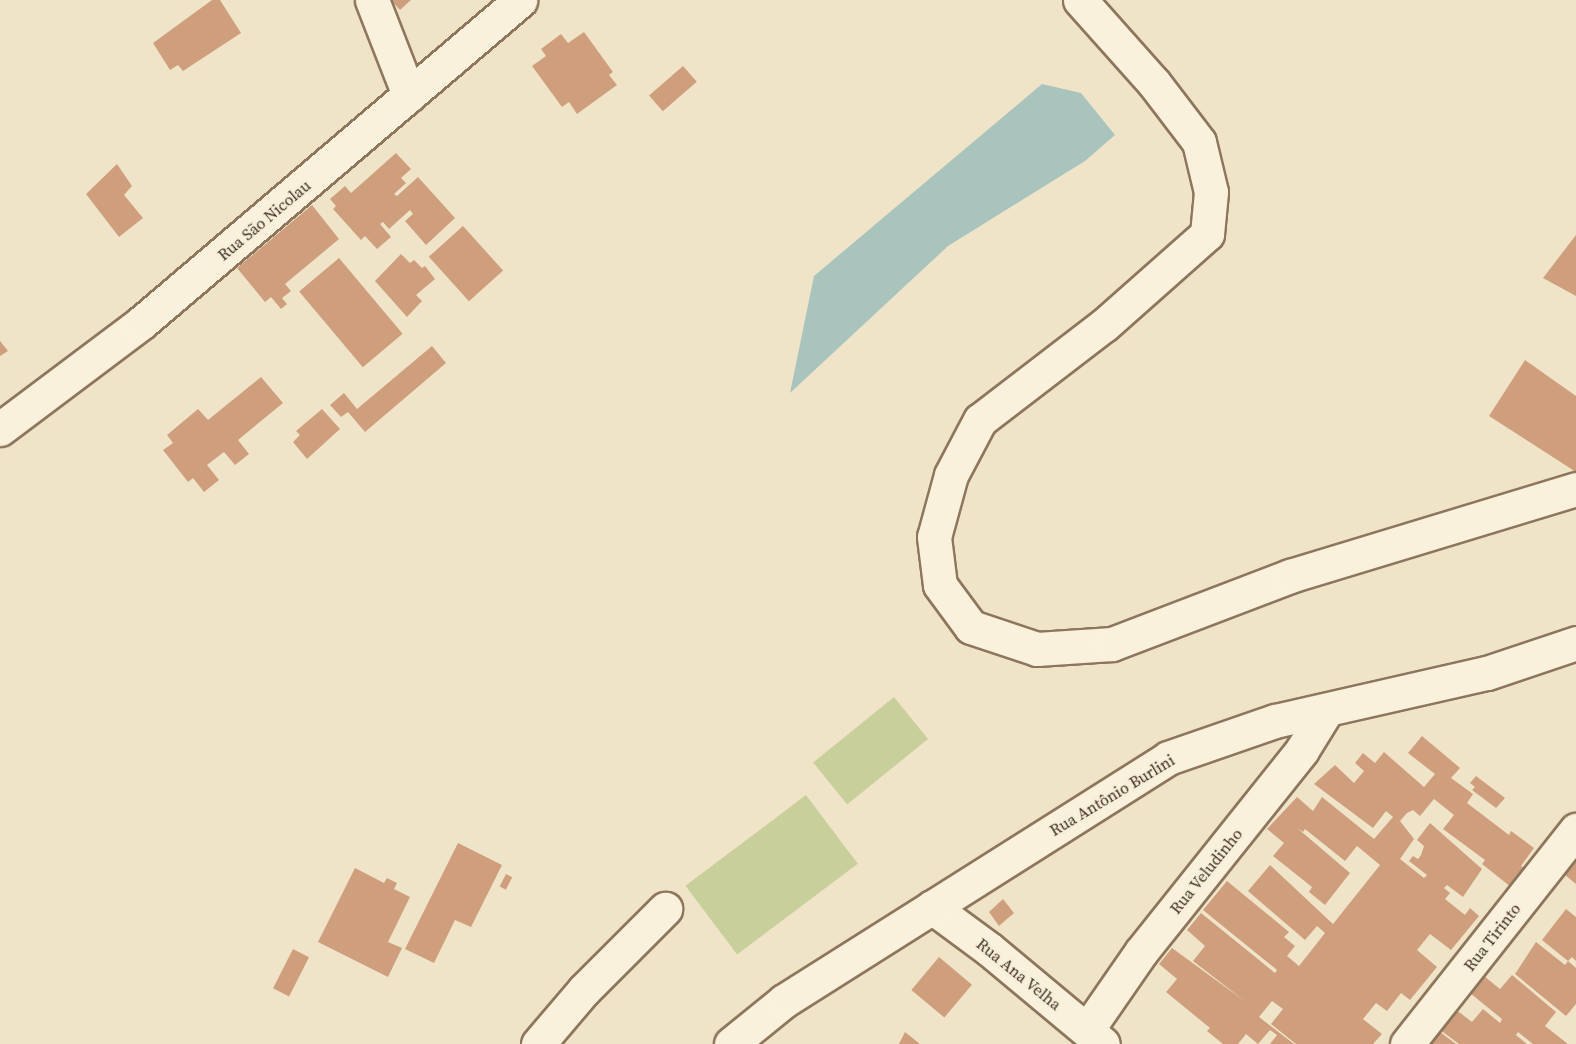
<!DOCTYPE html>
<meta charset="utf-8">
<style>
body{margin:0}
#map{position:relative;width:1576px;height:1044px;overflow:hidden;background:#f0e4c8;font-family:"Source Serif 4",serif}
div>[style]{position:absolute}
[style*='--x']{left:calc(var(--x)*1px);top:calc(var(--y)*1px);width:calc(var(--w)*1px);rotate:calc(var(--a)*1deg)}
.green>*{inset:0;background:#c9cf9b;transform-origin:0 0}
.water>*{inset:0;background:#a9c4bc}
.building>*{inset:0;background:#cf9f7d;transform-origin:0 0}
.roads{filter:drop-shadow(2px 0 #8d765c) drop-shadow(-2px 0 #8d765c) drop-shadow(0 2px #8d765c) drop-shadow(0 -2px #8d765c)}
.minor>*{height:33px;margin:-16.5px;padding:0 16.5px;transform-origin:16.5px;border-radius:16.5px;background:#faf1dc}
span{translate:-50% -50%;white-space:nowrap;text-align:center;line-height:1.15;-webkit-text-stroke:4.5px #f7eed8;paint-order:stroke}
.street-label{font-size:16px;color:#3d2e20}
</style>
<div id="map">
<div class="green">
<i style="left:894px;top:697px;width:54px;height:104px;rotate:51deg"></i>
<i style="left:806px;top:795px;width:86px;height:151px;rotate:53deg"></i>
</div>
<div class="water">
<i style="clip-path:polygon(1042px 84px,1081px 93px,1115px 135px,1085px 161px,948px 246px,790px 393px,814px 276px)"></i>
</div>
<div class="building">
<i style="clip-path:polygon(212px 0,220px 0,241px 33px,183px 71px,178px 65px,170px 70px,153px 43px)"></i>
<i style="clip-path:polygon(391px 0,411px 0,400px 10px)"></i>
<i style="clip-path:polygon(584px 32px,613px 72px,609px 75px,617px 85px,577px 114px,569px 102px,562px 107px,532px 66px,546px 56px,541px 49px,561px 34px,568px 43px)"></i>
<i style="left:683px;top:66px;width:21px;height:45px;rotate:49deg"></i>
<i style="clip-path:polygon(396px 153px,411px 169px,401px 178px,406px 183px,394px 194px,397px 196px,418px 177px,455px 218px,426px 245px,405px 221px,413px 214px,410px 210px,389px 229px,383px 222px,380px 224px,391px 237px,377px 249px,365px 236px,361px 240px,333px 209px,336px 206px,330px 199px,345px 186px,351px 193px)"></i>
<i style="clip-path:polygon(117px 164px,132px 186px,124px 195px,143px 218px,119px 237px,86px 194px)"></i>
<i style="clip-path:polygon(312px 205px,339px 239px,285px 284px,291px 291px,282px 298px,287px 304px,281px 309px,271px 297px,265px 302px,237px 268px)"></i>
<i style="left:463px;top:226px;width:60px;height:46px;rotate:48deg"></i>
<i style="clip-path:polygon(1576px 235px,1576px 296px,1543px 278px)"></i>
<i style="clip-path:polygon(401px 254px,410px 263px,414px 260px,422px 268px,425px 266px,435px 279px,416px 295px,422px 301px,407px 317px,375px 281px)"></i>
<i style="left:339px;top:258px;width:99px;height:52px;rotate:50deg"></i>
<i style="clip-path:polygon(0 341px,8px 351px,0 356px)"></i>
<i style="clip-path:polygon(432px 346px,446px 363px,365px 432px,348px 412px,341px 417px,330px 405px,344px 393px,357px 409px)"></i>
<i style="clip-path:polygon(1525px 360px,1576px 396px,1576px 472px,1489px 416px)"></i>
<i style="clip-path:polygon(261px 377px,283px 403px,238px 440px,249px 454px,235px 465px,224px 452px,207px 465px,219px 480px,204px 492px,193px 478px,188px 482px,163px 450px,173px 443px,167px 435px,198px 409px,208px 420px)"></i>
<i style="clip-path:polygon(322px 409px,340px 429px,307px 459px,293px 442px,300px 435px,296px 431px)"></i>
<i style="clip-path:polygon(1422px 736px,1460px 768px,1451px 778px,1473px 794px,1467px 803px,1509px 835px,1511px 831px,1534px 848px,1521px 866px,1526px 869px,1511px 887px,1482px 864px,1485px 860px,1443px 829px,1454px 815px,1434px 799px,1420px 816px,1413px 810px,1407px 813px,1400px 821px,1414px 839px,1400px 859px,1424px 878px,1427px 875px,1409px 861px,1413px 856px,1418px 859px,1421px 855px,1424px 846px,1417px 840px,1430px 823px,1482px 869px,1463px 897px,1447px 885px,1444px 888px,1450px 893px,1445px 899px,1465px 915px,1470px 908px,1479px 916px,1451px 950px,1430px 934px,1417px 950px,1437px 967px,1410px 1000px,1401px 993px,1387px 1011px,1376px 1003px,1363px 1019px,1382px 1034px,1373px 1044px,1296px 1044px,1271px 1024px,1283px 1009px,1272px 1001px,1259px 1017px,1294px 1044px,1270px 1044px,1277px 1035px,1270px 1030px,1258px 1044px,1246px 1034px,1238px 1044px,1223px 1044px,1207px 1031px,1210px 1028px,1166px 992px,1177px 979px,1159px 964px,1172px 948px,1246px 1002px,1193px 961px,1205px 946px,1187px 930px,1201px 913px,1275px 973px,1277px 970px,1203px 910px,1227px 881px,1289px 932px,1284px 937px,1295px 946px,1287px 956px,1299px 966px,1325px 933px,1317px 926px,1305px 940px,1248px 891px,1270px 865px,1333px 924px,1380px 865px,1357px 846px,1345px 861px,1305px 829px,1303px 832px,1296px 827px,1350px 873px,1325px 905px,1309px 892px,1312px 887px,1273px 856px,1284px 843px,1267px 829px,1297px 797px,1313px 811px,1322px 797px,1374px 839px,1393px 817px,1386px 811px,1373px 828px,1314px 784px,1335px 765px,1354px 783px,1364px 771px,1355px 763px,1363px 753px,1375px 763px,1384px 752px,1424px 787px,1435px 774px,1408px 753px)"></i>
<i style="clip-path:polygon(1476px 776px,1505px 798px,1496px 808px,1472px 790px,1475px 787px,1470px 783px)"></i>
<i style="clip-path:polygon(458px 843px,502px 865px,471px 927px,455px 920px,434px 963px,405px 949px)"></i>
<i style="clip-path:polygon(1576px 861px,1576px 884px,1565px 875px)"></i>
<i style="clip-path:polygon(355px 868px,384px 883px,387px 878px,397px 883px,394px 889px,410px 897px,388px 942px,402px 948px,388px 977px,318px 942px)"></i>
<i style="left:506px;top:874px;width:7px;height:14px;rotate:27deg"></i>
<i style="clip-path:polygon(1003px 899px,1014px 913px,999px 926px,989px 912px)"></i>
<i style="clip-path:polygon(1566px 909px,1576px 917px,1576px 961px,1572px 957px,1568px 961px,1542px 940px)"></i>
<i style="clip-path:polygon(1536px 942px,1565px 965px,1568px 961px,1576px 968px,1576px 1004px,1566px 1016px,1515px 974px)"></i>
<i style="left:293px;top:949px;width:18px;height:44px;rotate:27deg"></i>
<i style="left:939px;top:957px;width:43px;height:43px;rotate:40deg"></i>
<i style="clip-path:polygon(1512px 975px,1556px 1012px,1545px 1026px,1568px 1044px,1533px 1044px,1518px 1032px,1516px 1035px,1527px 1044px,1459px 1044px,1439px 1029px,1455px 1009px,1472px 1022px,1483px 1009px,1500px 1023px,1502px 1019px,1470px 993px,1484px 976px,1500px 989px)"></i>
<i style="clip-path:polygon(905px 1032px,920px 1044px,899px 1044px)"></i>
<i style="clip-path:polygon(1440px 1032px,1456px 1044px,1430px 1044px)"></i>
</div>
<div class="roads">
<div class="minor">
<i style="--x:372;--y:0;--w:102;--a:68.7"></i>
<i style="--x:1080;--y:0;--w:111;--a:48.3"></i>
<i style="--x:1154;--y:83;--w:74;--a:52.7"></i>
<i style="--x:1199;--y:142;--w:51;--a:76.5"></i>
<i style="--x:1211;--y:192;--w:42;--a:95.4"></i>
<i style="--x:1207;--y:234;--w:137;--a:138.5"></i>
<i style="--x:1104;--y:325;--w:156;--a:142.5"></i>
<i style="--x:980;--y:420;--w:62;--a:117.8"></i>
<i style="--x:951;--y:475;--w:64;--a:105.3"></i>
<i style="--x:934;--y:537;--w:48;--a:82.9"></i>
<i style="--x:940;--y:585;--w:52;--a:53.6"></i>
<i style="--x:971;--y:627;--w:70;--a:18.4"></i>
<i style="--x:1037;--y:649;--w:75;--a:-3.8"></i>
<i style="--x:1112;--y:644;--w:191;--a:-20.9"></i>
<i style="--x:1290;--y:576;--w:299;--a:-16.9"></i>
<i style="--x:0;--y:429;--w:176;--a:-36.9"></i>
<i style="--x:141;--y:323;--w:498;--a:-40.4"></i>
<i style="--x:932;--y:907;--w:71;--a:36.4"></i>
<i style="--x:989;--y:949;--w:148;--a:39.8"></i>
<i style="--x:1087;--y:1030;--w:95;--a:-55.3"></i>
<i style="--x:1141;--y:952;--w:258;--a:-51.4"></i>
<i style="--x:1302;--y:750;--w:44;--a:-58.1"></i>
<i style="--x:538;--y:1044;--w:71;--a:-49.6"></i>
<i style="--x:584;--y:990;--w:115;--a:-45"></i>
<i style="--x:731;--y:1044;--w:68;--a:-39.1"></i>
<i style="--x:784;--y:1001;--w:454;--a:-32.3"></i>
<i style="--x:1168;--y:758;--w:113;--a:-19.1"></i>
<i style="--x:1275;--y:721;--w:217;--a:-12.8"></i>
<i style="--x:1487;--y:673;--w:94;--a:-18.6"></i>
<i style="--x:1407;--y:1044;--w:273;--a:-51.7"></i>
</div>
</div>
<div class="street-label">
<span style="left:264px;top:220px;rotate:-40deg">Rua São Nicolau</span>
<span style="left:1112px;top:795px;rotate:-31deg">Rua Antônio Burlini</span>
<span style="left:1206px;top:871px;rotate:-51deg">Rua Veludinho</span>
<span style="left:1492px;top:937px;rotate:-52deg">Rua Tirinto</span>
<span style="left:1019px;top:974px;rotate:39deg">Rua Ana Velha</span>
</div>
</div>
